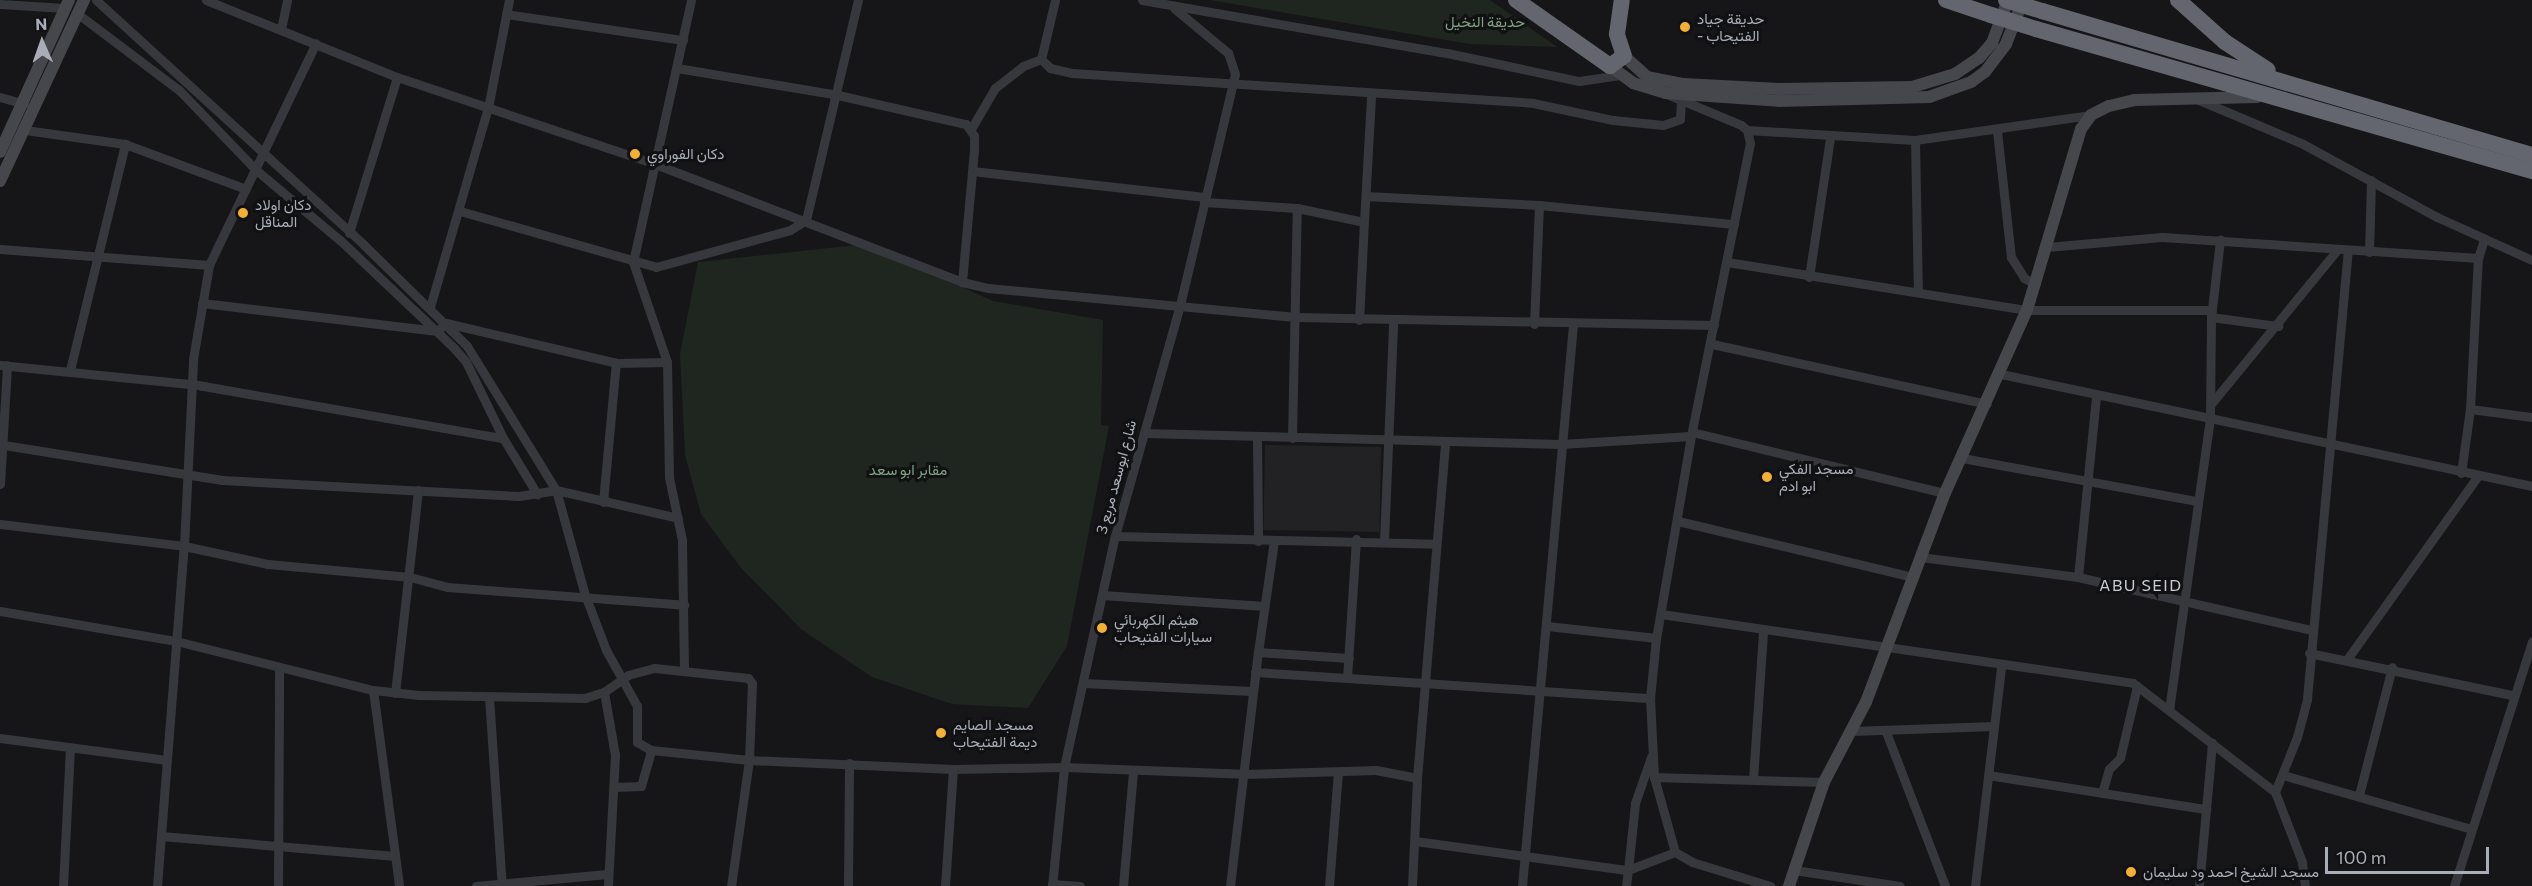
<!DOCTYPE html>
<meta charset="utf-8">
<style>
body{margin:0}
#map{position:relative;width:2532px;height:886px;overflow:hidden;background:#161618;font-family:Commissioner,Vazirmatn,sans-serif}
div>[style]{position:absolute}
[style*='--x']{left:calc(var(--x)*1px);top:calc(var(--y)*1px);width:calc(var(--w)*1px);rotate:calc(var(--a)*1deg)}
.built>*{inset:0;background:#222225;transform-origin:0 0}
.green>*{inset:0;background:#1e261f}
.street>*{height:9px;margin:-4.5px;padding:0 4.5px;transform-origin:4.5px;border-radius:4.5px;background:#37383d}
.secondary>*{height:12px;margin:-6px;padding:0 6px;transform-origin:6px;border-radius:6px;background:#45474d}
.highway>*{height:16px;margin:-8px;padding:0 8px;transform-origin:8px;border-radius:8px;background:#63666e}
.highway-bridge>*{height:16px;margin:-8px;padding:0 8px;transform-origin:8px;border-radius:8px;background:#63666e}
.dots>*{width:16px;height:16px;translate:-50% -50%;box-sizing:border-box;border:3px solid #111113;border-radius:50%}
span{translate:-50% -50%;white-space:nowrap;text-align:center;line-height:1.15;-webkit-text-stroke:6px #111113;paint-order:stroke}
.poi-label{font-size:15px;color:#a8adb8}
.left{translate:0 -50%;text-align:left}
.park-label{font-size:15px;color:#7fa381}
.street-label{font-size:15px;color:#a8adb8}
.neighbourhood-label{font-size:16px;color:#c9ccd4;letter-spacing:1.5px}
.north{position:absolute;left:12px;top:12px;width:60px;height:60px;-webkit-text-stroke:4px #111113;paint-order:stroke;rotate:358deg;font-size:16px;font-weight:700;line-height:24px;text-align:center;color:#a8adb8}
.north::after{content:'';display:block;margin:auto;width:21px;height:27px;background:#a8adb8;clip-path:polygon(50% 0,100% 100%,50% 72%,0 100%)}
.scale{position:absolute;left:2325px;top:847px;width:164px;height:27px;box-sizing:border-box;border:3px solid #a8adb8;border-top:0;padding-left:8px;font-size:18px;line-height:21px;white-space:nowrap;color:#a8adb8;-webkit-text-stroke:4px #111113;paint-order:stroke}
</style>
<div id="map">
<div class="built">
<i style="left:1265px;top:445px;width:116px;height:85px;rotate:1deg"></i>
</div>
<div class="green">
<i style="clip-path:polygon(1209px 0,1490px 0,1557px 47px,1470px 44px)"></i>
<i style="clip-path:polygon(866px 244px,993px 301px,1103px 320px,1101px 425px,1109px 426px,1067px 646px,1028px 708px,952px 704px,872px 677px,801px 629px,741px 568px,701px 514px,685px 455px,680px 354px,698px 262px)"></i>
</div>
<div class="street">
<i style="--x:96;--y:0;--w:363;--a:42.4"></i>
<i style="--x:364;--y:245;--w:144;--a:44.4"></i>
<i style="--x:467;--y:346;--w:169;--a:58.3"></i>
<i style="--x:556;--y:490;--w:109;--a:74.6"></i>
<i style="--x:585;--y:595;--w:59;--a:69.1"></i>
<i style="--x:606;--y:650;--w:64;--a:61"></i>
<i style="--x:637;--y:706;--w:36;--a:90"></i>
<i style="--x:637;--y:742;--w:16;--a:30"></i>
<i style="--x:206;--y:0;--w:206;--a:22"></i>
<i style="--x:397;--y:77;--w:272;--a:18.6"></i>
<i style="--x:655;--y:164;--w:329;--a:21"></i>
<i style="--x:962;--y:282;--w:27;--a:13"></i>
<i style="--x:988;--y:288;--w:309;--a:5.4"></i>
<i style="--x:1296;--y:317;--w:418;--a:1.1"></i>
<i style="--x:1055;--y:0;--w:61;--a:103.3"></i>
<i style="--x:1041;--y:59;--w:13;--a:45"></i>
<i style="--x:1050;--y:68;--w:23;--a:13"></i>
<i style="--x:1072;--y:73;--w:462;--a:3.7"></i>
<i style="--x:1533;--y:103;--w:82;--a:12"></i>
<i style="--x:1613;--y:120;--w:50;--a:5.7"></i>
<i style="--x:1663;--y:125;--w:18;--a:-19"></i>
<i style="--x:1680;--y:119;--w:17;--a:-87"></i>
<i style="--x:1142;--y:0;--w:310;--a:9.9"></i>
<i style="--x:1447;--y:53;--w:135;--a:12"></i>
<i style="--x:1579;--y:81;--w:41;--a:-8.3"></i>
<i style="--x:0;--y:4;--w:65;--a:3.5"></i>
<i style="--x:78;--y:14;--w:126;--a:37"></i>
<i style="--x:179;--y:90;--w:111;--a:46.1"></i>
<i style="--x:256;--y:170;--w:111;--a:39.9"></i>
<i style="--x:341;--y:241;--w:156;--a:43.4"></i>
<i style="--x:454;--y:348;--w:18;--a:49"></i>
<i style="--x:466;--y:362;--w:85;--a:64"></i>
<i style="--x:503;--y:438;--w:66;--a:58.7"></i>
<i style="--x:506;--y:14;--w:179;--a:8.4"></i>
<i style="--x:281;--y:29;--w:30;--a:-78"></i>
<i style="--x:677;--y:68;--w:163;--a:9.5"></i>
<i style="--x:838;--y:95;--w:131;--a:12.8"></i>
<i style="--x:966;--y:124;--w:14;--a:56"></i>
<i style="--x:974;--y:136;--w:14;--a:90"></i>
<i style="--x:974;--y:150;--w:133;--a:95.2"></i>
<i style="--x:1667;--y:94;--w:80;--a:22.7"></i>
<i style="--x:1741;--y:125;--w:8;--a:40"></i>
<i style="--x:1747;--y:130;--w:13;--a:77"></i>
<i style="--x:1750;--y:143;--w:299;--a:101.4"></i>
<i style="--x:1691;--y:436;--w:205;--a:99.8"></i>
<i style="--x:1656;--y:638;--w:60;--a:95.7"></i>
<i style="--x:1650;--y:698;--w:79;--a:87.1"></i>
<i style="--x:1654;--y:777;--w:78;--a:74.4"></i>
<i style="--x:1675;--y:852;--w:20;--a:30"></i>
<i style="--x:1692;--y:862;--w:82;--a:17.1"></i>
<i style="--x:0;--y:97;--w:25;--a:16"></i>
<i style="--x:2199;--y:100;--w:113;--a:22.9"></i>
<i style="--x:2303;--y:144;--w:153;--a:28.6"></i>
<i style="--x:2437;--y:217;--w:104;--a:24.4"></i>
<i style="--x:971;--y:129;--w:48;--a:-59.7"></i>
<i style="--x:995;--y:88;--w:36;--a:-38"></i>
<i style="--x:1023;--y:66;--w:19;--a:-21"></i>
<i style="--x:25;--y:130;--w:101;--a:8"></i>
<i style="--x:125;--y:144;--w:129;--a:20.4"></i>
<i style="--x:1747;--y:130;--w:168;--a:3.4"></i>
<i style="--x:1915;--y:140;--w:178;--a:-8.1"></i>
<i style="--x:1997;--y:131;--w:127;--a:83.7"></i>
<i style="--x:2011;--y:257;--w:25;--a:58"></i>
<i style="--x:2024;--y:278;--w:13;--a:27"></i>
<i style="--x:1915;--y:140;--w:152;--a:88.9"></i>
<i style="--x:972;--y:171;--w:234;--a:6.4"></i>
<i style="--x:1366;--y:196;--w:173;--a:3"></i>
<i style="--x:1539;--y:205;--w:196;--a:5.6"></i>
<i style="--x:1204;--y:202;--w:93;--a:3.7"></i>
<i style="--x:1297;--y:208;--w:68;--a:11.8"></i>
<i style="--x:1364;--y:222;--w:127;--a:-86.8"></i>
<i style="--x:460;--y:211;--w:204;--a:15.9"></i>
<i style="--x:656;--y:267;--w:139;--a:-15.4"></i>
<i style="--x:790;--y:230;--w:19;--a:-32"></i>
<i style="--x:806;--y:220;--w:226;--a:-76.7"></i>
<i style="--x:349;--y:233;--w:163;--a:-72.9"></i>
<i style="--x:2047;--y:247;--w:115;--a:-5"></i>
<i style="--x:2162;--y:237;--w:317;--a:3.8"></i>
<i style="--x:0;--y:249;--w:210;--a:4.4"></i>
<i style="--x:2369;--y:252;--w:72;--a:-88.4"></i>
<i style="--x:1727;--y:262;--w:304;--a:9.1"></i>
<i style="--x:2027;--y:310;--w:185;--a:0"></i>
<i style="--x:1809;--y:277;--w:141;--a:-81.4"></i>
<i style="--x:202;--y:303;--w:237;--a:6.8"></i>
<i style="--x:437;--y:331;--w:12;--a:-42"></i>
<i style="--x:446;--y:323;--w:175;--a:13.2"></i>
<i style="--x:616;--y:363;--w:51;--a:-1.1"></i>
<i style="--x:430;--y:307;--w:207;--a:-73.8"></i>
<i style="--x:488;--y:108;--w:110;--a:-79"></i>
<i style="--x:2211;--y:317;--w:68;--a:7.7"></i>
<i style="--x:1359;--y:320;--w:98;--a:-87.1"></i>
<i style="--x:1534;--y:324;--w:119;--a:-87.6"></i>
<i style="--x:1712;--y:344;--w:281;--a:12.3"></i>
<i style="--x:0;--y:365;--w:193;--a:5.7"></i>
<i style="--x:192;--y:384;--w:316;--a:9.9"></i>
<i style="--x:70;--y:370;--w:233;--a:-76.3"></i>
<i style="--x:2001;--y:374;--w:543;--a:11.91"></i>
<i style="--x:2211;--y:404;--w:199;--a:-50.7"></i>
<i style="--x:2470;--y:409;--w:63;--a:7.4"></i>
<i style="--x:1692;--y:432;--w:260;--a:13.6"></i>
<i style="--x:1144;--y:433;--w:417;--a:1.5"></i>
<i style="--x:1561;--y:444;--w:130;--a:-3.5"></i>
<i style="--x:1257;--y:437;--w:104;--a:89.4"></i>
<i style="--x:1292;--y:438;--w:230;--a:-88.8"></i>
<i style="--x:4;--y:445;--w:221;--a:9.1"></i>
<i style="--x:222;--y:480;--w:297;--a:3.1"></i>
<i style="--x:519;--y:496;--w:37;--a:-9"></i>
<i style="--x:556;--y:490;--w:125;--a:12.9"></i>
<i style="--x:1962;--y:458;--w:239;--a:10.4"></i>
<i style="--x:2461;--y:473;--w:65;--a:-82"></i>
<i style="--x:2470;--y:409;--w:151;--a:-87"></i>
<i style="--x:2478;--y:258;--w:20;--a:-72"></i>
<i style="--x:0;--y:484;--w:119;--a:-86.6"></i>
<i style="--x:603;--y:502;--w:140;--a:-84.7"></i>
<i style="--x:1678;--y:521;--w:242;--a:13.4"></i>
<i style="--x:0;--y:524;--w:185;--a:6.8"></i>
<i style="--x:184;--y:546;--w:86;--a:12.1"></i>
<i style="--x:268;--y:564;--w:143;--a:5.2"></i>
<i style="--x:410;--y:577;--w:38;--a:15"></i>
<i style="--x:447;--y:587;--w:238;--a:4.3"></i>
<i style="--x:1115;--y:536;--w:320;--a:1.4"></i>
<i style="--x:1356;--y:539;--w:139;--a:93.7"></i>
<i style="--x:1347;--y:678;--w:304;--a:3.8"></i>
<i style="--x:1384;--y:541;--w:219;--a:-87.6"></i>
<i style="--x:1920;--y:557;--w:159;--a:7.2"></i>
<i style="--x:2078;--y:577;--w:240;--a:12.8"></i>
<i style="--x:2078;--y:577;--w:182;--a:-84.3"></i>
<i style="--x:1102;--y:595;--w:163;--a:3.9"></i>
<i style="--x:0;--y:611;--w:179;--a:9.7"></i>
<i style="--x:176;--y:641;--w:203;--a:14"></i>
<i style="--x:373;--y:690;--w:46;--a:6.2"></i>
<i style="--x:419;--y:695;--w:166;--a:1"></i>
<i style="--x:585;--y:698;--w:20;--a:-18"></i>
<i style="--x:604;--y:692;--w:29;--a:-35"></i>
<i style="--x:628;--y:675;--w:27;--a:-15"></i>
<i style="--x:654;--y:668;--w:95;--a:6.1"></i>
<i style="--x:748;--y:678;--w:6;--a:51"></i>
<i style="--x:752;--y:683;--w:77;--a:92.2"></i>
<i style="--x:749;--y:760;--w:127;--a:98.1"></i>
<i style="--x:1661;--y:614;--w:477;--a:8.3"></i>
<i style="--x:2133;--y:683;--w:179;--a:37.5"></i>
<i style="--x:2275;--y:792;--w:75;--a:68.9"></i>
<i style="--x:2302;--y:862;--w:24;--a:83"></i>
<i style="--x:1547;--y:626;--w:110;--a:6.3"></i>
<i style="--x:1258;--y:652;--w:112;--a:-81.8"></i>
<i style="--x:2309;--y:653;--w:207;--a:11.7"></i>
<i style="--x:2348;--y:658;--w:224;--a:-54.5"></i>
<i style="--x:684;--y:670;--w:130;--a:-90.9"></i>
<i style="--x:682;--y:540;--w:64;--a:-101.7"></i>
<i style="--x:669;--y:477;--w:115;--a:-91"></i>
<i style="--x:667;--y:362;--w:106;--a:-108.8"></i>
<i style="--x:633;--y:262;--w:268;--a:-77.5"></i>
<i style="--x:1255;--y:672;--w:92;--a:3.7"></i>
<i style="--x:1083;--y:683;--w:169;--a:2.7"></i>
<i style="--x:373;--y:690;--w:198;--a:82.4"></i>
<i style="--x:604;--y:692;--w:64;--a:80.1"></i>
<i style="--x:615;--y:755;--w:131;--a:93.1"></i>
<i style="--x:395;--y:693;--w:204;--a:-83.5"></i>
<i style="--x:489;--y:697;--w:189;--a:86.1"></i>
<i style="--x:2169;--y:710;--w:296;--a:-82"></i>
<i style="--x:2210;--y:417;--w:100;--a:-89.4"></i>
<i style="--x:2211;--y:317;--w:78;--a:-83.3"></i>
<i style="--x:1852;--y:731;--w:142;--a:-2"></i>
<i style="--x:1886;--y:732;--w:165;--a:69"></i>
<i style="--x:0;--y:738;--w:168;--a:7.5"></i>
<i style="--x:1988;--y:775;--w:221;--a:8.9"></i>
<i style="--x:2283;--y:775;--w:196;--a:16"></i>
<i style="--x:1654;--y:777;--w:170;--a:1.7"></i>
<i style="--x:1753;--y:779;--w:148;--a:-86.1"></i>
<i style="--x:615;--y:787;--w:26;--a:-2"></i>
<i style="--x:641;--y:786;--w:37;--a:-74"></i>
<i style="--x:651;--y:750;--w:99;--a:5.8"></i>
<i style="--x:749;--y:760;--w:204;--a:2.5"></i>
<i style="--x:953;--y:769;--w:111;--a:-1"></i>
<i style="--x:1064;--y:767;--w:179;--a:2.2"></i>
<i style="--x:1243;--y:774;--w:133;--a:-1.7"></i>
<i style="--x:1376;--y:770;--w:42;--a:11"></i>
<i style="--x:1417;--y:778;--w:337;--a:-85.2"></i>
<i style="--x:2275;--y:792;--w:59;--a:-68.2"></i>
<i style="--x:2297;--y:737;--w:39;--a:-75"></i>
<i style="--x:2307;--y:699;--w:450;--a:-84.8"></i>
<i style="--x:2102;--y:793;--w:25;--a:-74"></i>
<i style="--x:2109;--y:769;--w:16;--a:-45"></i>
<i style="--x:2120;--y:758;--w:74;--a:-76.7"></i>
<i style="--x:2359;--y:795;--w:132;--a:-75.5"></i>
<i style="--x:161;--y:836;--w:235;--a:4.9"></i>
<i style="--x:1415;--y:841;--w:215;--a:7.8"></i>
<i style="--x:1628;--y:870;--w:67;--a:-84"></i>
<i style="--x:1635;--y:803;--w:49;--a:-70.8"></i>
<i style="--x:1794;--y:870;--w:107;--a:8.6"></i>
<i style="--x:1052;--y:884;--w:28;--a:4"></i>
<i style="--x:63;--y:886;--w:137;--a:-87.1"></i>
<i style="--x:157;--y:886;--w:341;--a:-85.5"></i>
<i style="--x:184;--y:546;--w:187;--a:-87.2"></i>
<i style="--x:193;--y:359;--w:95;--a:-80.3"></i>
<i style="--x:209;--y:265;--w:246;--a:-64.3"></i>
<i style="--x:278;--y:886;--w:219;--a:-89.7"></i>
<i style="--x:476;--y:886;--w:132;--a:-5.2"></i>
<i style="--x:848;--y:886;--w:123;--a:-89.5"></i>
<i style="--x:945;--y:886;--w:117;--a:-86.1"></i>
<i style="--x:1052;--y:886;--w:120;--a:-84.2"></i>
<i style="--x:1064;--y:767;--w:237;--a:-77.6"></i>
<i style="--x:1115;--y:536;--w:240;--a:-74.3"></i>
<i style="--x:1180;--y:305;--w:237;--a:-76.6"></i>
<i style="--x:1235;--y:74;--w:22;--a:-108"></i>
<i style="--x:1228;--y:53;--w:70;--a:-140.2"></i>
<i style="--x:1123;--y:886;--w:114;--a:-85"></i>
<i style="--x:1230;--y:886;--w:236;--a:-83.2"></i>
<i style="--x:1258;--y:652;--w:91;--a:3.8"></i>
<i style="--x:1329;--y:886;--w:114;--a:-85.5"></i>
<i style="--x:1412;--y:886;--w:108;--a:-87.3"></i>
<i style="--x:1522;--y:886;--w:564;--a:-84.81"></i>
<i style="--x:1626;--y:886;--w:16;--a:-83"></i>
<i style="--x:1628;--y:870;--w:50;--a:-21"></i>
<i style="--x:1975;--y:886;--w:221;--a:-83.2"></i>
<i style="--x:2199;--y:886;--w:144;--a:-84.8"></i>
<i style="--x:2454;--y:886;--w:257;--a:-72.3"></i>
</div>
<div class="secondary">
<i style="--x:1624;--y:56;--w:31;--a:42"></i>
<i style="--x:1647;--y:77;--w:37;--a:11"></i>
<i style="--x:1683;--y:84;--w:96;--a:3"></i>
<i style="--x:1779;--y:89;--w:133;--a:-0.9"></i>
<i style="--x:1912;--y:87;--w:45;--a:-16.8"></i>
<i style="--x:1955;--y:74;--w:29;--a:-34"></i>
<i style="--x:1979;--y:58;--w:20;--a:-49"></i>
<i style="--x:1992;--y:43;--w:46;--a:-69.6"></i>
<i style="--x:1610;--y:66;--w:29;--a:36"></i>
<i style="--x:1633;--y:83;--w:34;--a:17"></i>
<i style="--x:1666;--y:93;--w:113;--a:4"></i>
<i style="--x:1779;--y:101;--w:150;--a:-1.5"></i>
<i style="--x:1929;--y:97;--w:45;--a:-19.7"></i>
<i style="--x:1971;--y:82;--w:17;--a:-36"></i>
<i style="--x:1985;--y:72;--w:35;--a:-53"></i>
<i style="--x:2006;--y:44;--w:47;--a:-68.9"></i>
<i style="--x:0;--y:152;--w:167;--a:-65.6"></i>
<i style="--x:0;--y:181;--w:200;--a:-65.1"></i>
<i style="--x:1789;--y:886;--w:110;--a:-71.4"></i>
<i style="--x:1824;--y:782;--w:90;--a:-62.3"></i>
<i style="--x:1866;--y:702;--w:223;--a:-69.3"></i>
<i style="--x:1945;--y:493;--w:201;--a:-65.9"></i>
<i style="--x:2027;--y:310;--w:189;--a:-73.4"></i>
<i style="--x:2081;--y:129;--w:17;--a:-54"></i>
<i style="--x:2091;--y:115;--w:20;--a:-27"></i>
<i style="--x:2109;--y:106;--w:26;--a:-13"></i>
<i style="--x:2134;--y:100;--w:123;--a:-1.4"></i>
</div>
<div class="highway">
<i style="--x:1516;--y:0;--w:115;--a:35.1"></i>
<i style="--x:1610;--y:66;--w:17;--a:-36"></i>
<i style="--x:1624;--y:56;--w:23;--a:-108"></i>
<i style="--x:1617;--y:34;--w:34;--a:-82"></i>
<i style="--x:1946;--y:0;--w:47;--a:18.4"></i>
<i style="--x:2178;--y:0;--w:63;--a:41.8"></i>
<i style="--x:2225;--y:42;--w:51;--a:33.1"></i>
<i style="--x:2042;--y:11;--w:511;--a:16.38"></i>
<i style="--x:2036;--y:29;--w:516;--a:15.98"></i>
</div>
<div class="highway-bridge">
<i style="--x:2006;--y:0;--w:38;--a:17"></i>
<i style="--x:1991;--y:15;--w:47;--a:17.3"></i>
</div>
<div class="dots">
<i style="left:1685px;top:27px;background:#f2b134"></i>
<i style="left:635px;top:154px;background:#f2b134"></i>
<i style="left:243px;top:213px;background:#f2b134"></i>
<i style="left:1767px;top:477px;background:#f2b134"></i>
<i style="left:1102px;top:628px;background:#f2b134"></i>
<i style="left:941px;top:733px;background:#f2b134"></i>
<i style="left:2131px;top:872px;background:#f2b134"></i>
</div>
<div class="poi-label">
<span class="left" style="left:1697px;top:27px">حديقة جياد<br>- الفتيحاب</span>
<span class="left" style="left:647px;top:154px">دكان الفوراوي</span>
<span class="left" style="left:255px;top:213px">دكان اولاد<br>المناقل</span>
<span class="left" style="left:1779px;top:477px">مسجد الفكي<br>ابو ادم</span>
<span class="left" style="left:1114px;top:628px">هيثم الكهربائي<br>سيارات الفتيحاب</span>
<span class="left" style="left:953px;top:733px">مسجد الصايم<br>ديمة الفتيحاب</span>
<span class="left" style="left:2143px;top:872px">مسجد الشيخ احمد ود سليمان</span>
</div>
<div class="park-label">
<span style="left:1485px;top:22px">حديقة النخيل</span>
<span style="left:908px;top:470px">مقابر ابو سعد</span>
</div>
<div class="street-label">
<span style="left:1116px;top:477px;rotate:-75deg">شارع ابوسعد مربع 3</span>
</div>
<div class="neighbourhood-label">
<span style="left:2141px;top:585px">ABU SEID</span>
</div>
<div class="north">N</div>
<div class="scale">100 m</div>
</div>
